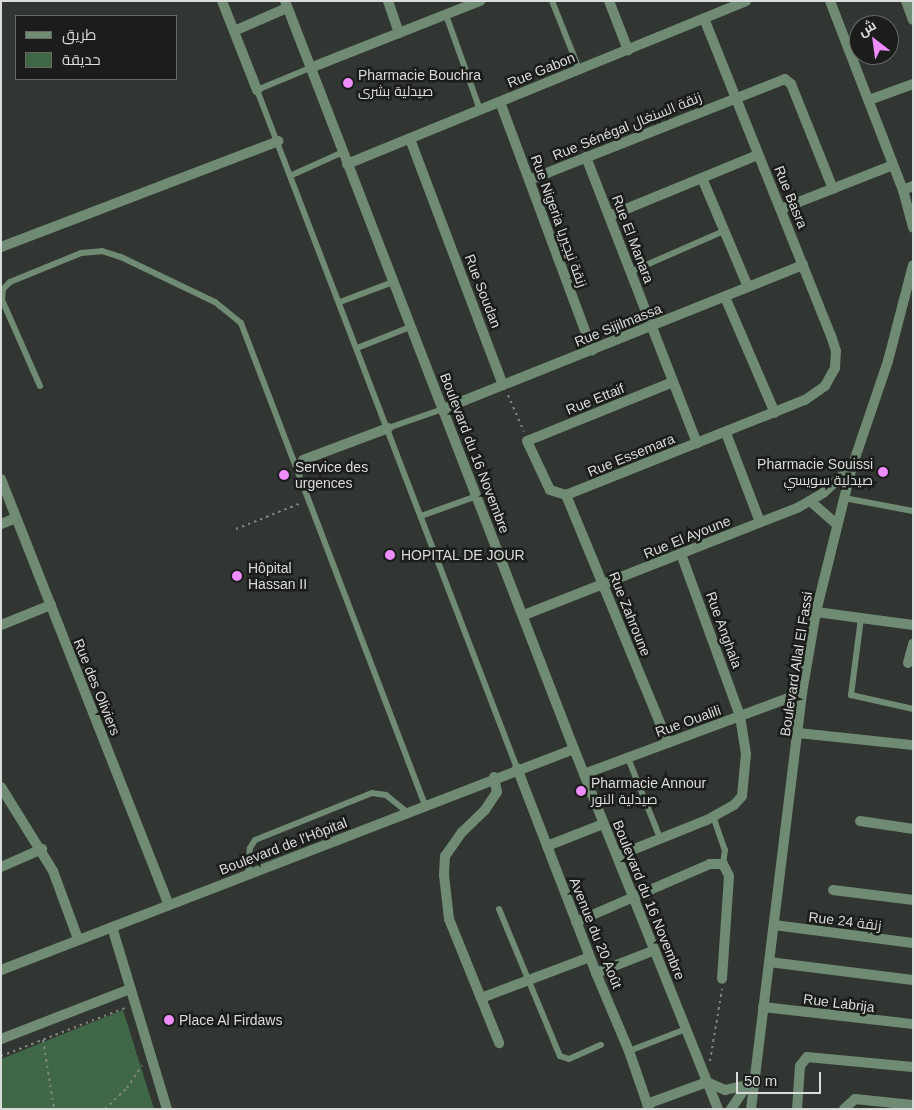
<!DOCTYPE html>
<meta charset="utf-8">
<style>
body{margin:0}
#map{position:relative;width:914px;height:1110px;overflow:hidden;background:#313632;font-family:Arial,Cairo,sans-serif}
div>[style]{position:absolute}
[style*='--x']{left:calc(var(--x)*1px);top:calc(var(--y)*1px);width:calc(var(--w)*1px);rotate:calc(var(--a)*1deg)}
.green>*{inset:0;background:#3f6745}
.path>*{height:2px;margin-top:-1px;transform-origin:0;background:repeating-linear-gradient(90deg,#818582 0 2.5px,transparent 0 6.5px)}
.service>*{height:6px;margin:-3px;padding:0 3px;transform-origin:3px;border-radius:3px;background:#6f8b73}
.minor>*{height:10px;margin:-5px;padding:0 5px;transform-origin:5px;border-radius:5px;background:#6f8b73}
.tertiary>*{height:10px;margin:-5px;padding:0 5px;transform-origin:5px;border-radius:5px;background:#6f8b73}
.dots>*{width:14px;height:14px;translate:-50% -50%;box-sizing:border-box;border:2px solid #1b1d1b;border-radius:50%}
span{translate:-50% -50%;white-space:nowrap;text-align:center;line-height:1.15;-webkit-text-stroke:5px #1b1d1b;paint-order:stroke}
.street-label{font-size:14px;color:#d9dcda}
.poi-label{font-size:14px;color:#d9dcda}
.left{translate:0 -50%;text-align:left}
.right{translate:-100% -50%;text-align:right}
.frame{position:absolute;inset:0;border:2px solid #d9dcda;pointer-events:none}
.legend{position:absolute;left:15px;top:15px;width:162px;height:65px;box-sizing:border-box;background:#1b1d1b;border:1px solid #676967;margin:0;padding:6px 9px;list-style:none;font-size:15px;color:#d9dcda}
.legend li{display:flex;align-items:center;gap:10px;height:25px}
.legend b{width:25px;border:1px solid #676967}
.north{position:absolute;left:849px;top:15px;width:50px;height:50px;box-sizing:border-box;background:#1b1d1b;border:1px solid #676967;border-radius:50%;rotate:330deg;font-size:14px;font-weight:700;line-height:20px;text-align:center;color:#d9dcda}
.north::after{content:'';display:block;margin:auto;width:18px;height:22px;background:#ed8cfa;clip-path:polygon(50% 0,100% 100%,50% 72%,0 100%)}
.scale{position:absolute;left:736px;top:1072px;width:85px;height:22px;box-sizing:border-box;border:2px solid #d9dcda;border-top:0;padding-left:6px;font-size:15px;line-height:18px;white-space:nowrap;color:#d9dcda;-webkit-text-stroke:4px #1b1d1b;paint-order:stroke}
</style>
<div id="map">
<div class="green">
<i style="clip-path:polygon(123px 1010px,154px 1109px,1px 1109px,1px 1059px)"></i>
</div>
<div class="path">
<i style="--x:508;--y:395;--w:40;--a:66.6"></i>
<i style="--x:236;--y:529;--w:70;--a:-21.8"></i>
<i style="--x:43;--y:1040;--w:70;--a:80.9"></i>
<i style="--x:1;--y:1056;--w:133;--a:-21.2"></i>
<i style="--x:710;--y:1061;--w:73;--a:-80.5"></i>
<i style="--x:105;--y:1109;--w:30;--a:-44"></i>
<i style="--x:127;--y:1088;--w:27;--a:-56"></i>
</div>
<div class="service">
<i style="--x:552;--y:1;--w:73;--a:68.3"></i>
<i style="--x:446;--y:15;--w:101;--a:70.3"></i>
<i style="--x:310;--y:68;--w:57;--a:157.5"></i>
<i style="--x:257;--y:90;--w:726;--a:69.02"></i>
<i style="--x:292;--y:175;--w:56;--a:-24.3"></i>
<i style="--x:630;--y:272;--w:103;--a:-23.6"></i>
<i style="--x:340;--y:302;--w:57;--a:-20.7"></i>
<i style="--x:357;--y:348;--w:57;--a:-21.6"></i>
<i style="--x:40;--y:386;--w:94;--a:-113.8"></i>
<i style="--x:2;--y:300;--w:11;--a:-85"></i>
<i style="--x:3;--y:289;--w:10;--a:-45"></i>
<i style="--x:10;--y:282;--w:77;--a:-22.2"></i>
<i style="--x:81;--y:253;--w:21;--a:-5"></i>
<i style="--x:102;--y:251;--w:20;--a:18"></i>
<i style="--x:121;--y:257;--w:104;--a:25.6"></i>
<i style="--x:215;--y:302;--w:33;--a:39"></i>
<i style="--x:241;--y:323;--w:516;--a:69.11"></i>
<i style="--x:388;--y:428;--w:58;--a:-19.1"></i>
<i style="--x:844;--y:498;--w:70;--a:10.7"></i>
<i style="--x:421;--y:516;--w:59;--a:-19.7"></i>
<i style="--x:861;--y:618;--w:78;--a:97.4"></i>
<i style="--x:851;--y:695;--w:64;--a:12.7"></i>
<i style="--x:628;--y:758;--w:86;--a:68.2"></i>
<i style="--x:713;--y:816;--w:36;--a:71"></i>
<i style="--x:725;--y:850;--w:14;--a:98"></i>
<i style="--x:248;--y:874;--w:26;--a:-86"></i>
<i style="--x:250;--y:848;--w:9;--a:-58"></i>
<i style="--x:255;--y:840;--w:126;--a:-21.9"></i>
<i style="--x:372;--y:793;--w:14;--a:8"></i>
<i style="--x:386;--y:795;--w:27;--a:39"></i>
<i style="--x:499;--y:909;--w:159;--a:67.5"></i>
<i style="--x:560;--y:1056;--w:9;--a:18"></i>
<i style="--x:569;--y:1059;--w:35;--a:-24"></i>
<i style="--x:629;--y:1051;--w:61;--a:-21.1"></i>
</div>
<div class="minor">
<i style="--x:222;--y:1;--w:96;--a:68.5"></i>
<i style="--x:388;--y:1;--w:34;--a:71"></i>
<i style="--x:609;--y:1;--w:53;--a:68.8"></i>
<i style="--x:906;--y:1;--w:20;--a:70"></i>
<i style="--x:234;--y:31;--w:58;--a:-23.5"></i>
<i style="--x:310;--y:68;--w:183;--a:-21.5"></i>
<i style="--x:869;--y:100;--w:47;--a:-20"></i>
<i style="--x:500;--y:102;--w:265;--a:69.6"></i>
<i style="--x:410;--y:139;--w:263;--a:69.3"></i>
<i style="--x:586;--y:157;--w:307;--a:68.8"></i>
<i style="--x:347;--y:164;--w:431;--a:-22.2"></i>
<i style="--x:702;--y:178;--w:118;--a:67.1"></i>
<i style="--x:529;--y:180;--w:275;--a:-21.5"></i>
<i style="--x:785;--y:79;--w:8;--a:40"></i>
<i style="--x:791;--y:84;--w:113;--a:68.2"></i>
<i style="--x:903;--y:190;--w:11;--a:-22"></i>
<i style="--x:781;--y:209;--w:120;--a:-21.4"></i>
<i style="--x:609;--y:216;--w:161;--a:-22.3"></i>
<i style="--x:1;--y:247;--w:297;--a:-20.9"></i>
<i style="--x:725;--y:297;--w:126;--a:66.7"></i>
<i style="--x:673;--y:382;--w:157;--a:158"></i>
<i style="--x:527;--y:441;--w:54;--a:64.9"></i>
<i style="--x:550;--y:490;--w:17;--a:17"></i>
<i style="--x:566;--y:495;--w:257;--a:-21.7"></i>
<i style="--x:805;--y:400;--w:24;--a:-35"></i>
<i style="--x:825;--y:386;--w:21;--a:-61"></i>
<i style="--x:835;--y:368;--w:17;--a:-87"></i>
<i style="--x:836;--y:351;--w:16;--a:-108"></i>
<i style="--x:831;--y:336;--w:342;--a:-111.8"></i>
<i style="--x:443;--y:409;--w:388;--a:-21.8"></i>
<i style="--x:726;--y:433;--w:95;--a:69.1"></i>
<i style="--x:303;--y:460;--w:91;--a:-20.6"></i>
<i style="--x:1;--y:479;--w:458;--a:68.5"></i>
<i style="--x:566;--y:495;--w:268;--a:67.6"></i>
<i style="--x:810;--y:501;--w:35;--a:41"></i>
<i style="--x:1;--y:524;--w:16;--a:-22"></i>
<i style="--x:816;--y:612;--w:98;--a:7.6"></i>
<i style="--x:524;--y:615;--w:295;--a:-21.4"></i>
<i style="--x:799;--y:507;--w:28;--a:-30"></i>
<i style="--x:823;--y:493;--w:39;--a:-42"></i>
<i style="--x:1;--y:625;--w:54;--a:-21.8"></i>
<i style="--x:908;--y:663;--w:20;--a:-75"></i>
<i style="--x:517;--y:768;--w:220;--a:68.9"></i>
<i style="--x:596;--y:973;--w:85;--a:67.1"></i>
<i style="--x:629;--y:1051;--w:61;--a:71"></i>
<i style="--x:584;--y:774;--w:233;--a:-20.4"></i>
<i style="--x:494;--y:777;--w:15;--a:79"></i>
<i style="--x:497;--y:792;--w:22;--a:124"></i>
<i style="--x:485;--y:810;--w:32;--a:136"></i>
<i style="--x:462;--y:832;--w:29;--a:125"></i>
<i style="--x:445;--y:856;--w:19;--a:93"></i>
<i style="--x:444;--y:875;--w:44;--a:83.5"></i>
<i style="--x:449;--y:919;--w:134;--a:68"></i>
<i style="--x:1;--y:787;--w:99;--a:58.2"></i>
<i style="--x:53;--y:871;--w:72;--a:69.8"></i>
<i style="--x:860;--y:821;--w:54;--a:8.6"></i>
<i style="--x:547;--y:846;--w:60;--a:-21.4"></i>
<i style="--x:617;--y:856;--w:97;--a:-21.8"></i>
<i style="--x:707;--y:820;--w:31;--a:-29"></i>
<i style="--x:734;--y:805;--w:12;--a:-48"></i>
<i style="--x:742;--y:796;--w:42;--a:-84.6"></i>
<i style="--x:746;--y:754;--w:38;--a:-99"></i>
<i style="--x:740;--y:716;--w:172;--a:-110"></i>
<i style="--x:1;--y:867;--w:45;--a:-23.7"></i>
<i style="--x:833;--y:890;--w:81;--a:7.1"></i>
<i style="--x:576;--y:922;--w:146;--a:-23.4"></i>
<i style="--x:710;--y:864;--w:13;--a:0"></i>
<i style="--x:723;--y:864;--w:13;--a:63"></i>
<i style="--x:729;--y:876;--w:103;--a:93.9"></i>
<i style="--x:774;--y:925;--w:140;--a:7.4"></i>
<i style="--x:112;--y:927;--w:190;--a:73.2"></i>
<i style="--x:769;--y:962;--w:145;--a:7.1"></i>
<i style="--x:596;--y:973;--w:63;--a:-21.3"></i>
<i style="--x:481;--y:998;--w:116;--a:-20.6"></i>
<i style="--x:763;--y:1007;--w:151;--a:6.5"></i>
<i style="--x:1;--y:1039;--w:138;--a:-21.2"></i>
<i style="--x:647;--y:1104;--w:64;--a:-20.1"></i>
<i style="--x:797;--y:1109;--w:43;--a:-86"></i>
<i style="--x:800;--y:1066;--w:11;--a:-52"></i>
<i style="--x:807;--y:1057;--w:106;--a:5.4"></i>
<i style="--x:844;--y:1109;--w:15;--a:-42"></i>
<i style="--x:855;--y:1099;--w:58;--a:5.9"></i>
</div>
<div class="tertiary">
<i style="--x:285;--y:1;--w:802;--a:68.88"></i>
<i style="--x:574;--y:749;--w:388;--a:68.2"></i>
<i style="--x:830;--y:1;--w:203;--a:68.9"></i>
<i style="--x:903;--y:190;--w:39;--a:75"></i>
<i style="--x:798;--y:733;--w:116;--a:6"></i>
<i style="--x:1;--y:970;--w:614;--a:-21.09"></i>
<i style="--x:707;--y:1082;--w:20;--a:24"></i>
<i style="--x:725;--y:1090;--w:23;--a:-13"></i>
<i style="--x:731;--y:1109;--w:30;--a:-56"></i>
<i style="--x:751;--y:1109;--w:419;--a:-83"></i>
<i style="--x:802;--y:693;--w:82;--a:-80.2"></i>
<i style="--x:816;--y:612;--w:149;--a:-76.1"></i>
<i style="--x:852;--y:467;--w:112;--a:-71.2"></i>
<i style="--x:888;--y:361;--w:99;--a:-75.4"></i>
</div>
<div class="dots">
<i style="left:348px;top:83px;background:#ed8cfa"></i>
<i style="left:883px;top:472px;background:#ed8cfa"></i>
<i style="left:284px;top:475px;background:#ed8cfa"></i>
<i style="left:390px;top:555px;background:#ed8cfa"></i>
<i style="left:237px;top:576px;background:#ed8cfa"></i>
<i style="left:581px;top:791px;background:#ed8cfa"></i>
<i style="left:169px;top:1020px;background:#ed8cfa"></i>
</div>
<div class="street-label">
<span style="left:541px;top:70px;rotate:-22deg">Rue Gabon</span>
<span style="left:627px;top:126px;rotate:-22deg">Rue Sénégal زنقة السنغال</span>
<span style="left:791px;top:197px;rotate:68deg">Rue Basra</span>
<span style="left:559px;top:221px;rotate:70deg">Rue Nigeria زنقة نيجيريا</span>
<span style="left:633px;top:239px;rotate:69deg">Rue El Manara</span>
<span style="left:483px;top:291px;rotate:69deg">Rue Soudan</span>
<span style="left:618px;top:325px;rotate:-22deg">Rue Sijilmassa</span>
<span style="left:595px;top:399px;rotate:-22deg">Rue Ettaif</span>
<span style="left:475px;top:453px;rotate:69deg">Boulevard du 16 Novembre</span>
<span style="left:631px;top:455px;rotate:-22deg">Rue Essemara</span>
<span style="left:687px;top:537px;rotate:-22deg">Rue El Ayoune</span>
<span style="left:630px;top:614px;rotate:68deg">Rue Zahroune</span>
<span style="left:724px;top:630px;rotate:70deg">Rue Anghala</span>
<span style="left:796px;top:664px;rotate:-81deg">Boulevard Allal El Fassi</span>
<span style="left:97px;top:687px;rotate:68deg">Rue des Oliviers</span>
<span style="left:688px;top:721px;rotate:-20deg">Rue Oualili</span>
<span style="left:283px;top:846px;rotate:-21deg">Boulevard de l'Hôpital</span>
<span style="left:649px;top:900px;rotate:68deg">Boulevard du 16 Novembre</span>
<span style="left:845px;top:921px;rotate:7deg">Rue 24 زنقة</span>
<span style="left:596px;top:933px;rotate:68deg">Avenue du 20 Août</span>
<span style="left:839px;top:1003px;rotate:7deg">Rue Labrija</span>
</div>
<div class="poi-label">
<span class="left" style="left:358px;top:83px">Pharmacie Bouchra<br>صيدلية بشرى</span>
<span class="right" style="left:873px;top:472px">Pharmacie Souissi<br>صيدلية سويسي</span>
<span class="left" style="left:295px;top:475px">Service des<br>urgences</span>
<span class="left" style="left:401px;top:555px">HOPITAL DE JOUR</span>
<span class="left" style="left:248px;top:576px">Hôpital<br>Hassan II</span>
<span class="left" style="left:591px;top:791px">Pharmacie Annour<br>صيدلية النور</span>
<span class="left" style="left:179px;top:1020px">Place Al Firdaws</span>
</div>
<div class="frame"></div>
<ul class="legend">
<li><b style="height:6px;background:#6f8b73"></b>طريق</li>
<li><b style="height:14px;background:#3f6745"></b>حديقة</li>
</ul>
<div class="north">ش</div>
<div class="scale">50 m</div>
</div>
